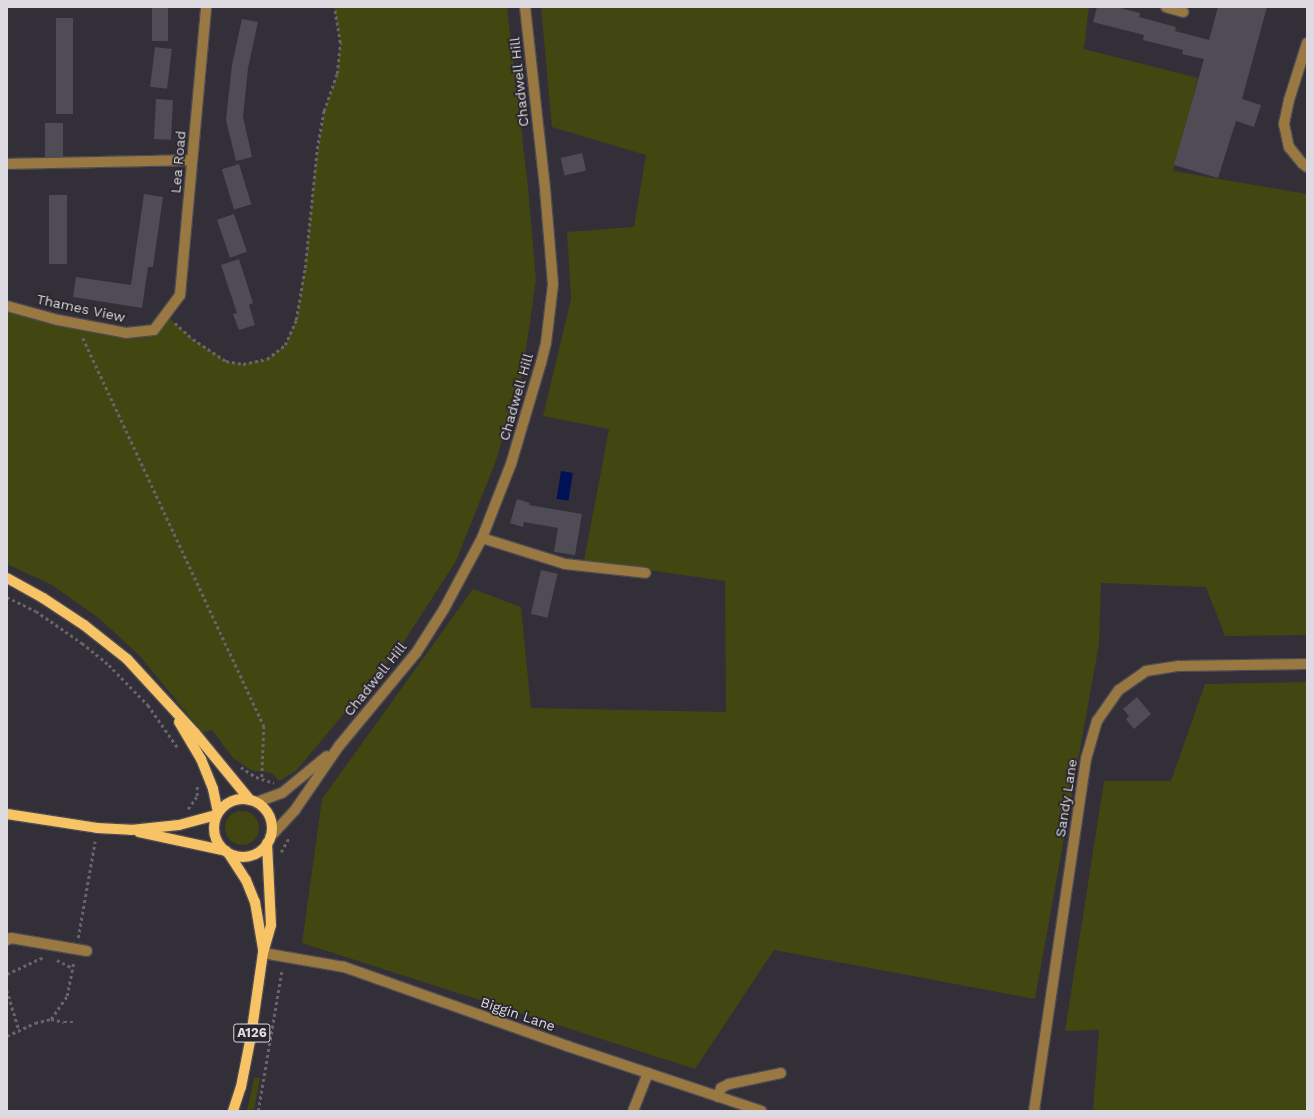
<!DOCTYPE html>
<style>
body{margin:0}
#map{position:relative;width:1314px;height:1118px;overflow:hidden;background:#322f38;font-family:"Work Sans",sans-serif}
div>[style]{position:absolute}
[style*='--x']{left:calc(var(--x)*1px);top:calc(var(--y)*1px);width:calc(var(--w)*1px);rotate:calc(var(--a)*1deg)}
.green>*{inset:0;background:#424610}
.round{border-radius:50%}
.water>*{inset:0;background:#001257;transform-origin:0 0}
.building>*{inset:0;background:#4f4c55;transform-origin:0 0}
.path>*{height:2.5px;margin-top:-1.25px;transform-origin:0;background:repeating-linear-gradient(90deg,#67646c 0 3px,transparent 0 6px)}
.roads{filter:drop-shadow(1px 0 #4d4b53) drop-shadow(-1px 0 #4d4b53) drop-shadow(0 1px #4d4b53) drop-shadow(0 -1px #4d4b53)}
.minor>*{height:10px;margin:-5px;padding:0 5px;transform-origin:5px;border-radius:5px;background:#997941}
.major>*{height:10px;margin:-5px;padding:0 5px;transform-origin:5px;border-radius:5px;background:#f7c365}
.major>.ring{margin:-5px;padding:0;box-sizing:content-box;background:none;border:10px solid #f7c365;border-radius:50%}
span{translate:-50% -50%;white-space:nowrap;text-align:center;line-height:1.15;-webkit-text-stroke:3.5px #28252d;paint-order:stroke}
.shield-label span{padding:1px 3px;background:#28252d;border:1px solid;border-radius:3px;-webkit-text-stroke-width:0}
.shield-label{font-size:13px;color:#dddbe1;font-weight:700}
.street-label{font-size:14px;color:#dddbe1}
.frame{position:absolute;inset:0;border:8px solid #dddbe1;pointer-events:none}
</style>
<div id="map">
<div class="green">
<i style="clip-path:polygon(334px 7px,507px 7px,528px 187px,536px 280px,522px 376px,495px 463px,456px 561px,403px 643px,296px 771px,279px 781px,272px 773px,251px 770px,233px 758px,212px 730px,203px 733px,139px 655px,100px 619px,52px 585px,7px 564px,7px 306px,126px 333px,154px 330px,166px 315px,193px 339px,226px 361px,243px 364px,267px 359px,285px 345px,296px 320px,305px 268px,315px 169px,324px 111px,337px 74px,340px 43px)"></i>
<i style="clip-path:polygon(541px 7px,1089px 7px,1084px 49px,1198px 78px,1173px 171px,1307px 194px,1307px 635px,1225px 636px,1206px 587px,1101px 583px,1099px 644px,1035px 999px,774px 950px,695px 1069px,302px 943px,322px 799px,473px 589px,521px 607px,531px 708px,726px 712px,725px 581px,584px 561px,609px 429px,543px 416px,571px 299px,567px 232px,634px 227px,646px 155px,552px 127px)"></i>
<i style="clip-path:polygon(1307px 682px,1307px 1111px,1093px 1111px,1099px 1030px,1065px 1031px,1104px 781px,1171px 781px,1205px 684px)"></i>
<i class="round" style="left:225px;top:811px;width:34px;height:34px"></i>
<i style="clip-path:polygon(254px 1078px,260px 1078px,254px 1111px,247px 1111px)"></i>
</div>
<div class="water">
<i style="left:561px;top:471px;width:12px;height:28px;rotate:9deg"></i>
</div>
<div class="building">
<i style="left:152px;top:7px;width:16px;height:34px"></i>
<i style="clip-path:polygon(1097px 7px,1116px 7px,1140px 13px,1139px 17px,1176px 27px,1175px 31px,1209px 40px,1218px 7px,1267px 7px,1242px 99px,1261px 105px,1254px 127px,1236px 121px,1218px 178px,1174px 165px,1204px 59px,1182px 54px,1183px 50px,1143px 40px,1144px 35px,1093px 22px)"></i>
<i style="left:56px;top:18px;width:17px;height:96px"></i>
<i style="clip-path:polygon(242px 19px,258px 22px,248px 68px,243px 117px,252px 157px,236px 161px,226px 120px,232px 65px)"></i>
<i style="left:155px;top:47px;width:17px;height:40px;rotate:7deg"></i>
<i style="left:156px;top:99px;width:17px;height:40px;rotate:3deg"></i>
<i style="left:45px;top:123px;width:18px;height:34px"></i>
<i style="left:582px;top:153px;width:18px;height:22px;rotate:77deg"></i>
<i style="left:239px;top:164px;width:42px;height:18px;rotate:73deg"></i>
<i style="clip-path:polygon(144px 194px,163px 197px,153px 267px,148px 267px,142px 308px,73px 297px,76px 277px,131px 285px)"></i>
<i style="left:49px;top:195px;width:18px;height:69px"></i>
<i style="left:234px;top:214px;width:40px;height:18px;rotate:71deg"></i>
<i style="clip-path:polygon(239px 259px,253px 303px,249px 305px,255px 325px,239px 330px,233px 314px,237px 313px,221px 265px)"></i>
<i style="clip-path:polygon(517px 499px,530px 503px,529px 505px,582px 514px,575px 555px,554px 552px,558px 528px,524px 522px,523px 527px,510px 523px)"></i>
<i style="left:541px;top:570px;width:17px;height:45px;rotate:13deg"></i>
<i style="clip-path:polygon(1137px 697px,1151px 714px,1134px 729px,1126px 719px,1129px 716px,1123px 709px)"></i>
</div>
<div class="path">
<i style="--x:175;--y:323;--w:24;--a:42"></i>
<i style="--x:193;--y:339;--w:40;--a:34"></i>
<i style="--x:226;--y:361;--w:17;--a:10"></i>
<i style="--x:243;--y:364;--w:25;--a:-12"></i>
<i style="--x:267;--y:359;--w:23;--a:-38"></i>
<i style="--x:285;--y:345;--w:27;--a:-66"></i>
<i style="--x:296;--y:320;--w:53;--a:-80.2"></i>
<i style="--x:305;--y:268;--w:120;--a:-84.2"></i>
<i style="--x:317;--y:149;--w:39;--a:-80"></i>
<i style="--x:324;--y:111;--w:39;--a:-71"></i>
<i style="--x:337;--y:74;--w:31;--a:-84"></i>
<i style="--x:340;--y:43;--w:36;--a:-99"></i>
<i style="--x:83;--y:338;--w:428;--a:65"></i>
<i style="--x:264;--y:726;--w:53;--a:92.2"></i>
<i style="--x:7;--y:597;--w:32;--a:26"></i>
<i style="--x:36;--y:611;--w:56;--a:34.8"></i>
<i style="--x:82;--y:643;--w:35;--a:39"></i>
<i style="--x:109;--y:665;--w:56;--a:45.7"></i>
<i style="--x:148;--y:705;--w:52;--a:55.1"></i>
<i style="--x:241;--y:767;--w:18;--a:34"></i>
<i style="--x:256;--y:777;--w:19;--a:18"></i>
<i style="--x:188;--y:809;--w:16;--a:-55"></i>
<i style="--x:197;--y:796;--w:11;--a:-90"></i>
<i style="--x:281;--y:852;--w:18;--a:-61"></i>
<i style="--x:78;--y:938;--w:98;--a:-80.1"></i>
<i style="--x:57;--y:960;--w:18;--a:27"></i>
<i style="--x:7;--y:974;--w:40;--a:-25"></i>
<i style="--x:7;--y:990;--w:42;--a:73.3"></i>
<i style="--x:51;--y:1019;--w:13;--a:13"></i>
<i style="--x:64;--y:1022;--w:11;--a:0"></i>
<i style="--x:7;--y:1036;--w:31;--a:-25"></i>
<i style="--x:35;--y:1023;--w:16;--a:-14"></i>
<i style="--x:51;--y:1019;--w:28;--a:-55"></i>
<i style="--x:67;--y:996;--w:36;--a:-79"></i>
<i style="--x:258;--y:1111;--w:144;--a:-80.4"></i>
</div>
<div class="roads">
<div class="minor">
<i style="--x:1166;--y:7;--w:18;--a:16"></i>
<i style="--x:1307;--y:43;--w:60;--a:107.5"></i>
<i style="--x:1289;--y:100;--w:25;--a:102"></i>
<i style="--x:1284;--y:124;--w:24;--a:78"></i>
<i style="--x:1289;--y:147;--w:21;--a:51"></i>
<i style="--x:1302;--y:163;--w:6;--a:39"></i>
<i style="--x:7;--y:164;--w:185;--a:-1.2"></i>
<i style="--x:7;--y:306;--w:53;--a:15.4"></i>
<i style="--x:58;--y:320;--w:69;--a:10.8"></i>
<i style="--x:126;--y:333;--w:28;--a:-6"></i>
<i style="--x:154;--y:330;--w:44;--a:-53.4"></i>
<i style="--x:180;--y:295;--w:289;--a:-84.8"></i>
<i style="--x:482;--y:538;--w:87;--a:17.4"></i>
<i style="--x:565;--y:564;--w:81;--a:6.3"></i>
<i style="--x:257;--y:802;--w:27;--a:-20"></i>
<i style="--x:282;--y:793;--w:58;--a:-39.4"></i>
<i style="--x:270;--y:837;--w:37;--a:-47"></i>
<i style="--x:295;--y:810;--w:78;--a:-55.5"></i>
<i style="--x:339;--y:746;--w:121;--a:-50.4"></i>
<i style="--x:416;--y:653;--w:52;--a:-57.5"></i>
<i style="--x:444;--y:609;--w:81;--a:-61.8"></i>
<i style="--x:482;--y:538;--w:79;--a:-68.6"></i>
<i style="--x:511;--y:464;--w:105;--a:-73.5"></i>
<i style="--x:541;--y:363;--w:21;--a:-76"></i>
<i style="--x:546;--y:343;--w:59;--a:-83.2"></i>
<i style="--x:553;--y:284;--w:96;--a:-94.8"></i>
<i style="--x:545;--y:188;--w:182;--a:-96.3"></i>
<i style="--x:7;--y:940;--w:4;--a:-27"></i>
<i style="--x:11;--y:938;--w:77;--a:9.7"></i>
<i style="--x:263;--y:953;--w:82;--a:9.8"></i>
<i style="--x:344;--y:967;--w:237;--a:19.5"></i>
<i style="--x:567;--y:1046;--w:205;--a:18.5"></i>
<i style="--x:718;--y:1097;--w:9;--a:-72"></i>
<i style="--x:721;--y:1088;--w:9;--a:-27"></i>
<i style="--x:729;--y:1084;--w:53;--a:-11.9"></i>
<i style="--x:633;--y:1111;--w:41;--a:-68.5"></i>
<i style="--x:1034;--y:1111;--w:356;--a:-81.6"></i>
<i style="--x:1086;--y:759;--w:40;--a:-74"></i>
<i style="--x:1097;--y:721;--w:38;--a:-55"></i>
<i style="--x:1119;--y:690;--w:33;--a:-35"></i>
<i style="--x:1146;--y:671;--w:33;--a:-9"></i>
<i style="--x:1179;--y:666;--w:128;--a:-0.9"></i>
</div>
<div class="major">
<i style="--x:7;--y:578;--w:41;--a:29.1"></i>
<i style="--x:43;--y:598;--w:49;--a:33.4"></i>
<i style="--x:84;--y:625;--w:55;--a:38.3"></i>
<i style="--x:127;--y:659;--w:100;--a:47.4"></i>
<i style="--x:195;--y:733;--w:87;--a:50.6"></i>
<i style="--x:179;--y:722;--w:43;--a:59.3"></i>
<i style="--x:201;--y:759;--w:32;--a:68"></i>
<i style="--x:213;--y:789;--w:24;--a:78"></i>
<i class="ring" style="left:214px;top:799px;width:48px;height:48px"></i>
<i style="--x:7;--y:814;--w:91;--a:8.8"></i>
<i style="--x:97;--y:828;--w:34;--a:3"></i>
<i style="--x:131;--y:830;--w:48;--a:-5.9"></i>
<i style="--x:179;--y:825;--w:38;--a:-15"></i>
<i style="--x:139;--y:832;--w:89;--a:12.3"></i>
<i style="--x:229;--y:854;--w:31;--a:57"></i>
<i style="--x:246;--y:880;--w:24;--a:68"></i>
<i style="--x:255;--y:902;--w:48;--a:80.3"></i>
<i style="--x:233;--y:1111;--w:25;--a:-72"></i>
<i style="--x:241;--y:1087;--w:52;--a:-78.9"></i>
<i style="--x:251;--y:1036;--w:84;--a:-81.8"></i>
<i style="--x:263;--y:953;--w:29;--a:-74"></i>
<i style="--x:271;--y:925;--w:82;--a:-92.8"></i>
</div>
</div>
<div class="shield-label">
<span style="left:252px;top:1033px">A126</span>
</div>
<div class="street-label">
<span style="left:519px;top:82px;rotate:-96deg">Chadwell Hill</span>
<span style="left:178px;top:162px;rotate:-85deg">Lea Road</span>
<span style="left:81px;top:308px;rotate:12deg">Thames View</span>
<span style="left:516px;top:397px;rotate:-74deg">Chadwell Hill</span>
<span style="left:375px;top:679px;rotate:-51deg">Chadwell Hill</span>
<span style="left:1066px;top:798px;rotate:-81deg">Sandy Lane</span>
<span style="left:518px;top:1014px;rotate:19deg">Biggin Lane</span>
</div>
<div class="frame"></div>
</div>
